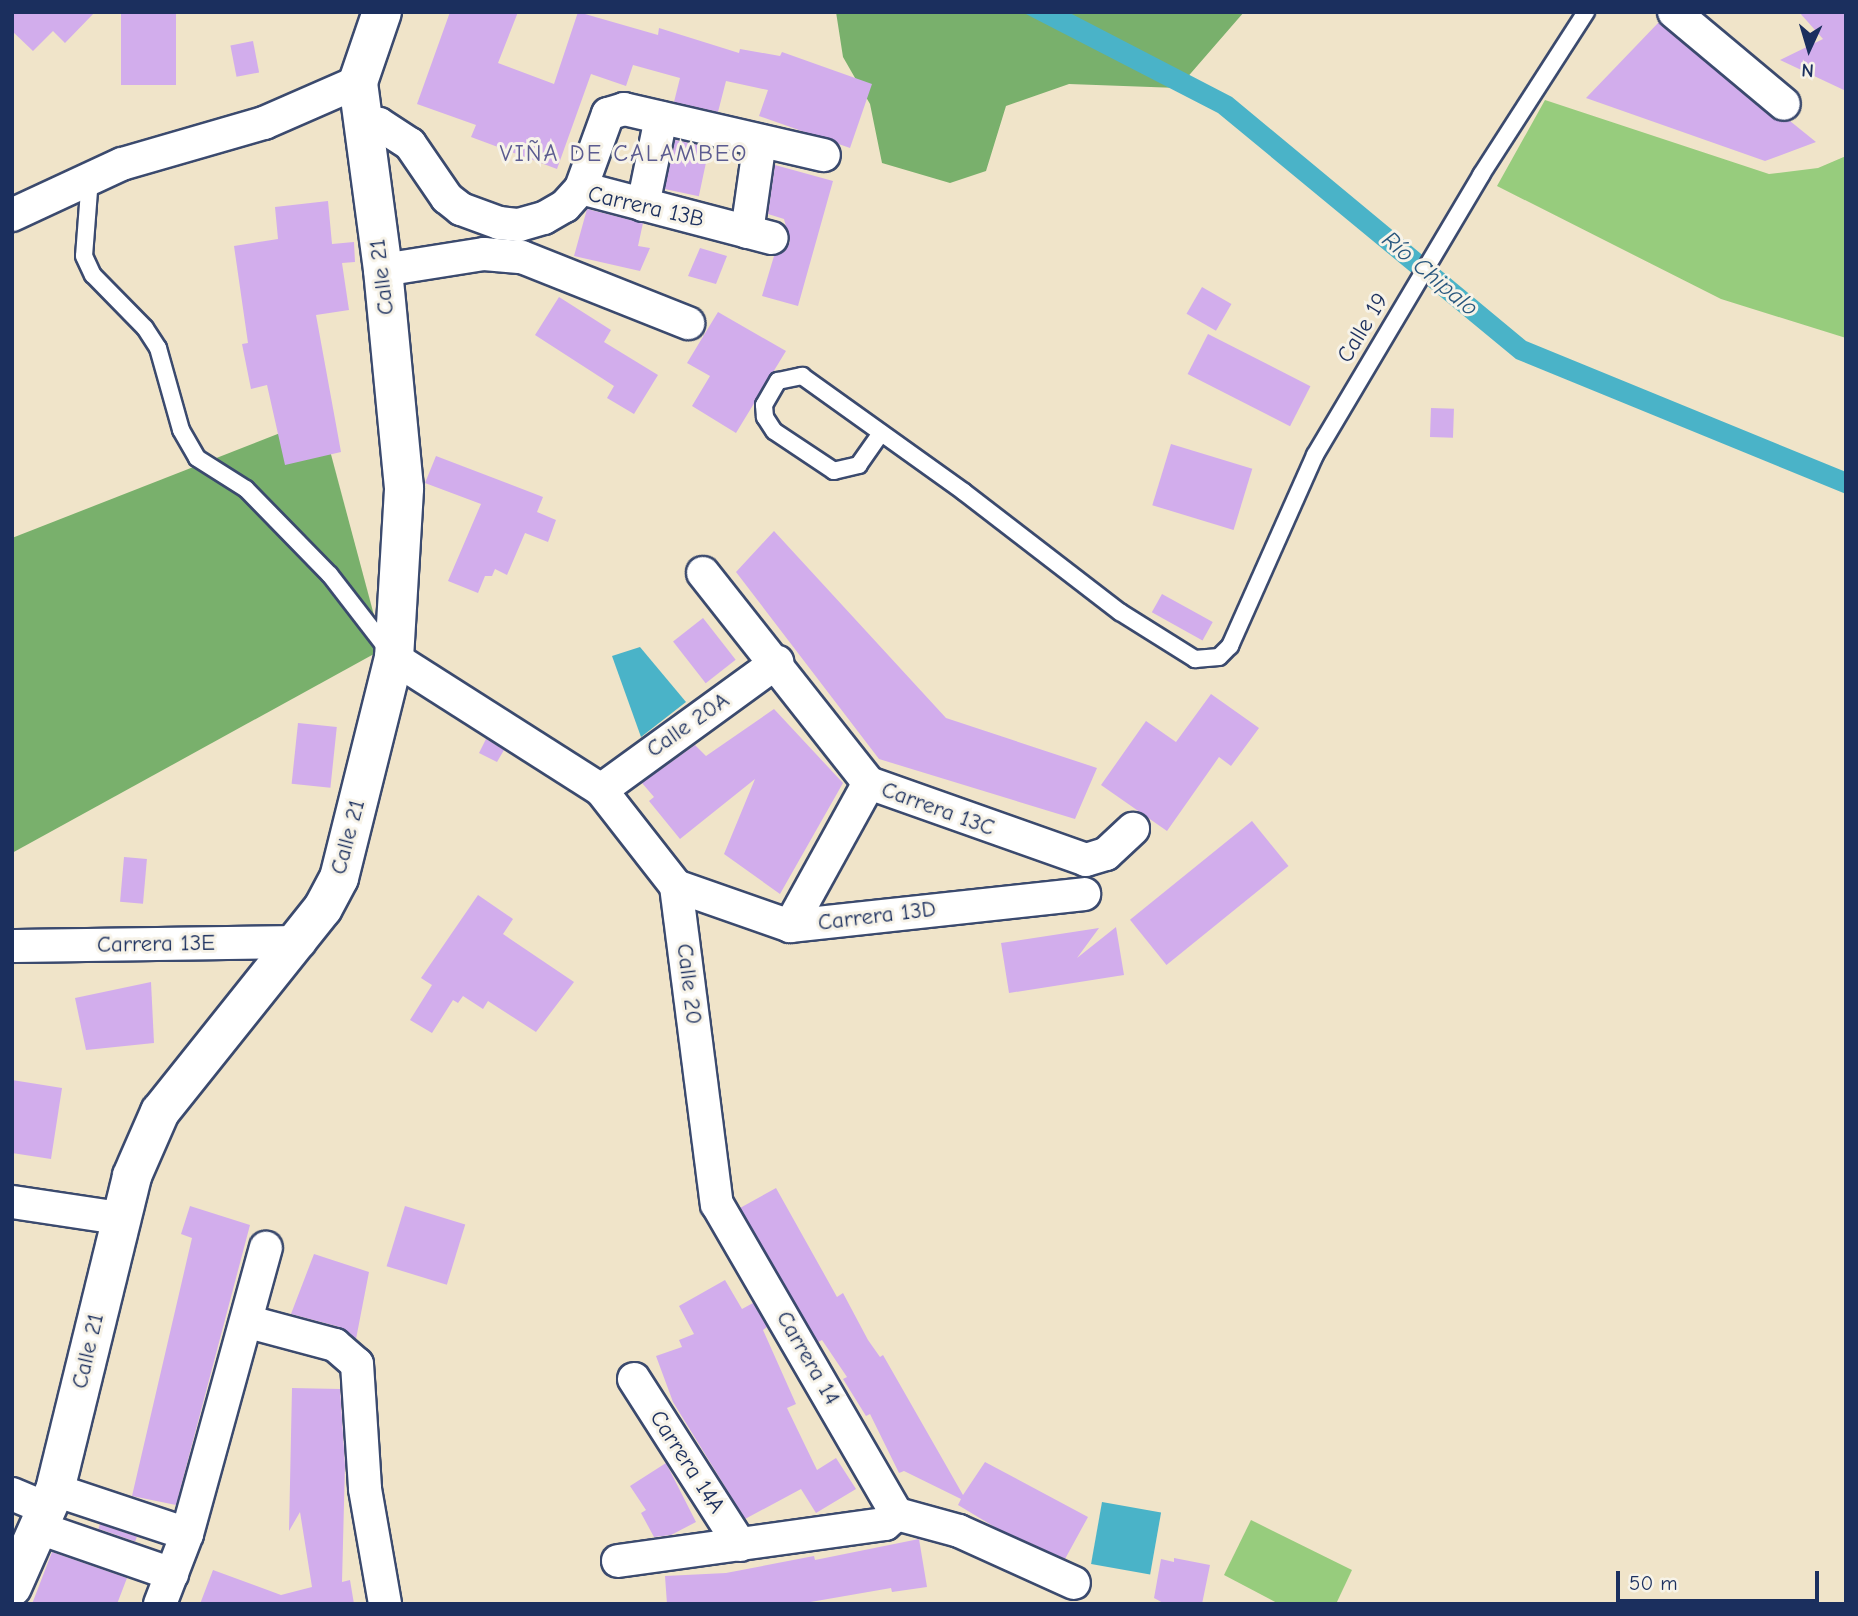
<!DOCTYPE html>
<meta charset="utf-8">
<style>
body{margin:0}
#map{position:relative;width:1858px;height:1616px;overflow:hidden;background:#f0e4c9;font-family:"Comic Neue",sans-serif}
div>[style]{position:absolute}
[style*='--x']{left:calc(var(--x)*1px);top:calc(var(--y)*1px);width:calc(var(--w)*1px);rotate:calc(var(--a)*1deg)}
.green>*{inset:0;background:#97cc7d}
.forest>*{inset:0;background:#79b06c}
.water>*{inset:0;background:#4ab3c8;transform-origin:0 0}
.building>*{inset:0;background:#d2adec;transform-origin:0 0}
.roads{filter:drop-shadow(2px 0 #3b4a6e) drop-shadow(-2px 0 #3b4a6e) drop-shadow(0 2px #3b4a6e) drop-shadow(0 -2px #3b4a6e)}
.lane>*{height:16px;margin:-8px;padding:0 8px;transform-origin:8px;border-radius:8px;background:#fff}
.street>*{height:32px;margin:-16px;padding:0 16px;transform-origin:16px;border-radius:16px;background:#fff}
.secondary>*{height:38px;margin:-19px;padding:0 19px;transform-origin:19px;border-radius:19px;background:#fff}
span{translate:-50% -50%;white-space:nowrap;text-align:center;line-height:1.15;-webkit-text-stroke:6px #f7f3e8;paint-order:stroke}
.street-label{font-size:23px;color:#1b2f5e}
.neighbourhood-label{font-size:24px;color:#5b5b90;letter-spacing:2px}
.water-label{font-size:24px;color:#29577e;font-style:italic}
.frame{position:absolute;inset:0;border:14px solid #1b2f5e;pointer-events:none}
.north{position:absolute;left:1774px;top:14px;width:70px;height:70px;-webkit-text-stroke:5px #f7f3e8;paint-order:stroke;rotate:184deg;font-size:19px;font-weight:700;line-height:28px;text-align:center;color:#1b2f5e}
.north::after{content:'';display:block;margin:auto;width:24px;height:32px;background:#1b2f5e;clip-path:polygon(50% 0,100% 100%,50% 72%,0 100%)}
.scale{position:absolute;left:1616px;top:1571px;width:203px;height:32px;box-sizing:border-box;border:4px solid #1b2f5e;border-top:0;padding-left:9px;font-size:21px;line-height:24px;white-space:nowrap;color:#1b2f5e;-webkit-text-stroke:5px #f7f3e8;paint-order:stroke}
</style>
<div id="map">
<div class="green">
<i style="clip-path:polygon(1545px 100px,1769px 174px,1818px 168px,1846px 156px,1846px 338px,1721px 299px,1497px 186px)"></i>
<i style="clip-path:polygon(1251px 1520px,1352px 1570px,1336px 1604px,1279px 1604px,1224px 1575px)"></i>
</div>
<div class="forest">
<i style="clip-path:polygon(836px 12px,1244px 12px,1178px 88px,1069px 84px,1006px 106px,986px 171px,950px 183px,882px 163px,870px 104px,843px 57px)"></i>
<i style="clip-path:polygon(321px 417px,383px 649px,12px 853px,12px 538px)"></i>
</div>
<div class="water">
<i style="clip-path:polygon(1022px 12px,1068px 12px,1232px 97px,1526px 341px,1846px 472px,1846px 494px,1516px 359px,1218px 113px)"></i>
<i style="clip-path:polygon(640px 647px,686px 702px,641px 737px,612px 656px)"></i>
<i style="left:1102px;top:1502px;width:60px;height:63px;rotate:10deg"></i>
</div>
<div class="building">
<i style="clip-path:polygon(12px 12px,95px 12px,65px 43px,53px 31px,33px 51px,12px 31px)"></i>
<i style="left:121px;top:12px;width:55px;height:73px"></i>
<i style="clip-path:polygon(450px 12px,518px 12px,498px 63px,554px 84px,578px 12px,658px 35px,659px 28px,739px 53px,740px 49px,780px 56px,782px 52px,872px 84px,850px 148px,759px 116px,768px 90px,726px 81px,718px 112px,674px 102px,680px 78px,633px 65px,626px 86px,591px 74px,557px 169px,471px 137px,476px 125px,417px 104px)"></i>
<i style="clip-path:polygon(1799px 12px,1846px 12px,1846px 91px,1780px 60px,1823px 39px)"></i>
<i style="clip-path:polygon(1659px 22px,1772px 118px,1790px 121px,1816px 142px,1765px 161px,1586px 98px)"></i>
<i style="left:253px;top:41px;width:32px;height:23px;rotate:79deg"></i>
<i style="left:675px;top:140px;width:35px;height:50px;rotate:12deg"></i>
<i style="clip-path:polygon(775px 165px,833px 181px,798px 306px,762px 296px,774px 256px,785px 251px,790px 242px,784px 219px,768px 214px)"></i>
<i style="clip-path:polygon(328px 201px,332px 244px,354px 242px,355px 262px,342px 263px,349px 310px,316px 315px,341px 452px,285px 465px,267px 385px,251px 389px,242px 344px,248px 343px,234px 246px,278px 239px,275px 207px)"></i>
<i style="clip-path:polygon(587px 209px,643px 223px,638px 246px,650px 248px,640px 271px,574px 256px)"></i>
<i style="clip-path:polygon(700px 248px,727px 256px,716px 284px,688px 276px)"></i>
<i style="left:1202px;top:287px;width:34px;height:31px;rotate:30deg"></i>
<i style="clip-path:polygon(559px 297px,611px 330px,604px 342px,658px 375px,634px 414px,607px 398px,614px 386px,535px 335px)"></i>
<i style="clip-path:polygon(718px 312px,786px 351px,736px 433px,692px 406px,710px 376px,687px 363px)"></i>
<i style="left:1208px;top:334px;width:115px;height:45px;rotate:27deg"></i>
<i style="left:1431px;top:408px;width:23px;height:29px;rotate:2deg"></i>
<i style="left:1171px;top:444px;width:85px;height:64px;rotate:17deg"></i>
<i style="clip-path:polygon(436px 456px,543px 497px,537px 512px,556px 520px,548px 542px,525px 533px,507px 575px,495px 569px,492px 576px,485px 576px,478px 593px,448px 581px,481px 504px,425px 483px)"></i>
<i style="clip-path:polygon(774px 531px,946px 718px,1097px 768px,1075px 819px,879px 759px,736px 572px)"></i>
<i style="left:1162px;top:594px;width:58px;height:21px;rotate:29deg"></i>
<i style="left:703px;top:618px;width:53px;height:38px;rotate:52deg"></i>
<i style="clip-path:polygon(1211px 694px,1259px 728px,1231px 766px,1219px 757px,1167px 831px,1101px 785px,1146px 721px,1176px 742px)"></i>
<i style="clip-path:polygon(774px 709px,843px 783px,780px 894px,724px 854px,755px 779px,680px 839px,649px 801px,654px 797px,642px 783px,695px 745px,706px 756px)"></i>
<i style="left:298px;top:723px;width:39px;height:61px;rotate:6deg"></i>
<i style="clip-path:polygon(486px 739px,504px 750px,497px 762px,479px 753px)"></i>
<i style="left:1252px;top:821px;width:58px;height:157px;rotate:51deg"></i>
<i style="left:124px;top:857px;width:23px;height:45px;rotate:5deg"></i>
<i style="clip-path:polygon(478px 895px,513px 919px,503px 934px,574px 982px,536px 1032px,488px 1001px,483px 1009px,463px 996px,458px 1003px,453px 1000px,432px 1033px,410px 1020px,432px 985px,421px 978px)"></i>
<i style="clip-path:polygon(1116px 927px,1124px 975px,1009px 993px,1001px 943px,1099px 928px,1077px 958px)"></i>
<i style="clip-path:polygon(151px 982px,154px 1043px,86px 1050px,75px 998px)"></i>
<i style="clip-path:polygon(12px 1080px,62px 1088px,51px 1159px,12px 1153px)"></i>
<i style="clip-path:polygon(776px 1188px,837px 1297px,843px 1293px,868px 1340px,880px 1357px,883px 1355px,963px 1495px,985px 1462px,1088px 1517px,1065px 1559px,998px 1529px,958px 1505px,961px 1499px,904px 1471px,899px 1473px,870px 1414px,866px 1416px,843px 1379px,847px 1377px,822px 1340px,818px 1342px,740px 1208px)"></i>
<i style="clip-path:polygon(190px 1206px,250px 1225px,176px 1505px,132px 1496px,192px 1238px,181px 1234px)"></i>
<i style="left:405px;top:1206px;width:63px;height:63px;rotate:17deg"></i>
<i style="clip-path:polygon(314px 1254px,369px 1272px,356px 1339px,340px 1327px,291px 1314px)"></i>
<i style="clip-path:polygon(725px 1280px,742px 1309px,753px 1303px,767px 1327px,763px 1330px,796px 1404px,787px 1408px,817px 1470px,836px 1458px,856px 1489px,816px 1513px,801px 1489px,745px 1519px,673px 1402px,656px 1356px,682px 1347px,679px 1340px,694px 1334px,679px 1306px)"></i>
<i style="clip-path:polygon(292px 1388px,340px 1389px,345px 1465px,342px 1582px,350px 1580px,354px 1604px,200px 1604px,213px 1570px,281px 1595px,312px 1587px,300px 1512px,289px 1531px)"></i>
<i style="clip-path:polygon(666px 1463px,696px 1522px,671px 1535px,654px 1537px,641px 1513px,646px 1510px,630px 1486px)"></i>
<i style="left:100px;top:1524px;width:39px;height:5px;rotate:19deg"></i>
<i style="clip-path:polygon(919px 1539px,927px 1587px,892px 1592px,891px 1588px,799px 1604px,667px 1604px,665px 1576px,726px 1573px,814px 1556px,815px 1560px)"></i>
<i style="clip-path:polygon(52px 1552px,127px 1578px,117px 1604px,32px 1604px)"></i>
<i style="clip-path:polygon(1174px 1558px,1210px 1565px,1202px 1604px,1165px 1604px,1154px 1598px,1161px 1559px,1174px 1562px)"></i>
</div>
<div class="roads">
<div class="lane">
<i style="--x:90;--y:178;--w:78;--a:94.4"></i>
<i style="--x:84;--y:256;--w:21;--a:65"></i>
<i style="--x:93;--y:275;--w:74;--a:45.5"></i>
<i style="--x:145;--y:328;--w:24;--a:57"></i>
<i style="--x:158;--y:348;--w:85;--a:74.3"></i>
<i style="--x:181;--y:430;--w:32;--a:60"></i>
<i style="--x:197;--y:458;--w:58;--a:32.3"></i>
<i style="--x:246;--y:489;--w:120;--a:45.7"></i>
<i style="--x:330;--y:575;--w:95;--a:52.3"></i>
<i style="--x:881;--y:433;--w:39;--a:125"></i>
<i style="--x:859;--y:465;--w:26;--a:167"></i>
<i style="--x:834;--y:471;--w:72;--a:-146.3"></i>
<i style="--x:774;--y:431;--w:17;--a:-123"></i>
<i style="--x:765;--y:417;--w:12;--a:-95"></i>
<i style="--x:764;--y:405;--w:28;--a:-60"></i>
<i style="--x:778;--y:381;--w:25;--a:-12"></i>
<i style="--x:802;--y:376;--w:199;--a:35.6"></i>
<i style="--x:964;--y:492;--w:197;--a:37.6"></i>
<i style="--x:1120;--y:612;--w:89;--a:32.1"></i>
<i style="--x:1195;--y:659;--w:24;--a:-5"></i>
<i style="--x:1219;--y:657;--w:16;--a:-45"></i>
<i style="--x:1230;--y:646;--w:209;--a:-66"></i>
<i style="--x:1315;--y:455;--w:326;--a:-59.3"></i>
<i style="--x:1481;--y:175;--w:194;--a:-57.2"></i>
</div>
<div class="street">
<i style="--x:1674;--y:12;--w:143;--a:39.9"></i>
<i style="--x:361;--y:121;--w:18;--a:9"></i>
<i style="--x:379;--y:124;--w:37;--a:33"></i>
<i style="--x:410;--y:144;--w:65;--a:55.6"></i>
<i style="--x:447;--y:198;--w:18;--a:38"></i>
<i style="--x:461;--y:209;--w:40;--a:20.2"></i>
<i style="--x:499;--y:223;--w:20;--a:6"></i>
<i style="--x:519;--y:225;--w:26;--a:-16"></i>
<i style="--x:544;--y:218;--w:24;--a:-30"></i>
<i style="--x:565;--y:206;--w:24;--a:-48"></i>
<i style="--x:581;--y:188;--w:79;--a:-70"></i>
<i style="--x:608;--y:114;--w:17;--a:-17"></i>
<i style="--x:624;--y:109;--w:205;--a:13"></i>
<i style="--x:581;--y:188;--w:197;--a:14.7"></i>
<i style="--x:643;--y:205;--w:89;--a:-78.3"></i>
<i style="--x:12;--y:215;--w:121;--a:-24.9"></i>
<i style="--x:122;--y:164;--w:148;--a:-16.1"></i>
<i style="--x:264;--y:123;--w:103;--a:-23.6"></i>
<i style="--x:747;--y:232;--w:92;--a:-81.9"></i>
<i style="--x:383;--y:270;--w:102;--a:-9"></i>
<i style="--x:484;--y:254;--w:38;--a:5"></i>
<i style="--x:522;--y:257;--w:179;--a:21.7"></i>
<i style="--x:703;--y:573;--w:268;--a:51.7"></i>
<i style="--x:869;--y:783;--w:230;--a:19.5"></i>
<i style="--x:1086;--y:860;--w:21;--a:-17"></i>
<i style="--x:1106;--y:854;--w:37;--a:-43"></i>
<i style="--x:394;--y:658;--w:246;--a:32.5"></i>
<i style="--x:601;--y:790;--w:122;--a:52"></i>
<i style="--x:676;--y:886;--w:321;--a:82.7"></i>
<i style="--x:717;--y:1204;--w:358;--a:59.9"></i>
<i style="--x:601;--y:790;--w:218;--a:-36"></i>
<i style="--x:676;--y:886;--w:121;--a:19.3"></i>
<i style="--x:790;--y:926;--w:296;--a:-6.2"></i>
<i style="--x:790;--y:926;--w:163;--a:-61.1"></i>
<i style="--x:12;--y:946;--w:288;--a:-0.8"></i>
<i style="--x:12;--y:1202;--w:108;--a:8.5"></i>
<i style="--x:249;--y:1322;--w:89;--a:15"></i>
<i style="--x:335;--y:1345;--w:29;--a:41"></i>
<i style="--x:357;--y:1364;--w:125;--a:86.3"></i>
<i style="--x:365;--y:1489;--w:117;--a:80.1"></i>
<i style="--x:634;--y:1379;--w:197;--a:57.4"></i>
<i style="--x:55;--y:1490;--w:139;--a:18.4"></i>
<i style="--x:12;--y:1494;--w:38;--a:23"></i>
<i style="--x:39;--y:1528;--w:141;--a:19.1"></i>
<i style="--x:618;--y:1561;--w:270;--a:-7.9"></i>
<i style="--x:885;--y:1524;--w:16;--a:-40"></i>
<i style="--x:897;--y:1514;--w:64;--a:15.3"></i>
<i style="--x:959;--y:1531;--w:126;--a:24.3"></i>
<i style="--x:160;--y:1604;--w:75;--a:-68.9"></i>
<i style="--x:187;--y:1534;--w:297;--a:-74.6"></i>
</div>
<div class="secondary">
<i style="--x:12;--y:1587;--w:106;--a:-66.1"></i>
<i style="--x:55;--y:1490;--w:323;--a:-76.2"></i>
<i style="--x:132;--y:1176;--w:70;--a:-66.4"></i>
<i style="--x:160;--y:1112;--w:261;--a:-51.4"></i>
<i style="--x:323;--y:908;--w:34;--a:-62"></i>
<i style="--x:339;--y:878;--w:227;--a:-76"></i>
<i style="--x:394;--y:658;--w:170;--a:-86.6"></i>
<i style="--x:404;--y:488;--w:219;--a:-95.5"></i>
<i style="--x:383;--y:270;--w:190;--a:-97.6"></i>
<i style="--x:358;--y:82;--w:74;--a:-71.1"></i>
</div>
</div>
<div class="street-label">
<span style="left:646px;top:207px;rotate:13deg">Carrera 13B</span>
<span style="left:382px;top:277px;rotate:-97deg">Calle 21</span>
<span style="left:1363px;top:328px;rotate:-59deg">Calle 19</span>
<span style="left:688px;top:725px;rotate:-35deg">Calle 20A</span>
<span style="left:938px;top:809px;rotate:20deg">Carrera 13C</span>
<span style="left:348px;top:837px;rotate:-75deg">Calle 21</span>
<span style="left:877px;top:916px;rotate:-7deg">Carrera 13D</span>
<span style="left:156px;top:944px;rotate:-1deg">Carrera 13E</span>
<span style="left:689px;top:984px;rotate:83deg">Calle 20</span>
<span style="left:88px;top:1351px;rotate:-77deg">Calle 21</span>
<span style="left:808px;top:1358px;rotate:60deg">Carrera 14</span>
<span style="left:687px;top:1462px;rotate:57deg">Carrera 14A</span>
</div>
<div class="neighbourhood-label">
<span style="left:624px;top:154px">VIÑA DE CALAMBEO</span>
</div>
<div class="water-label">
<span style="left:1430px;top:274px;rotate:40deg">Río Chipalo</span>
</div>
<div class="frame"></div>
<div class="north">N</div>
<div class="scale">50 m</div>
</div>
